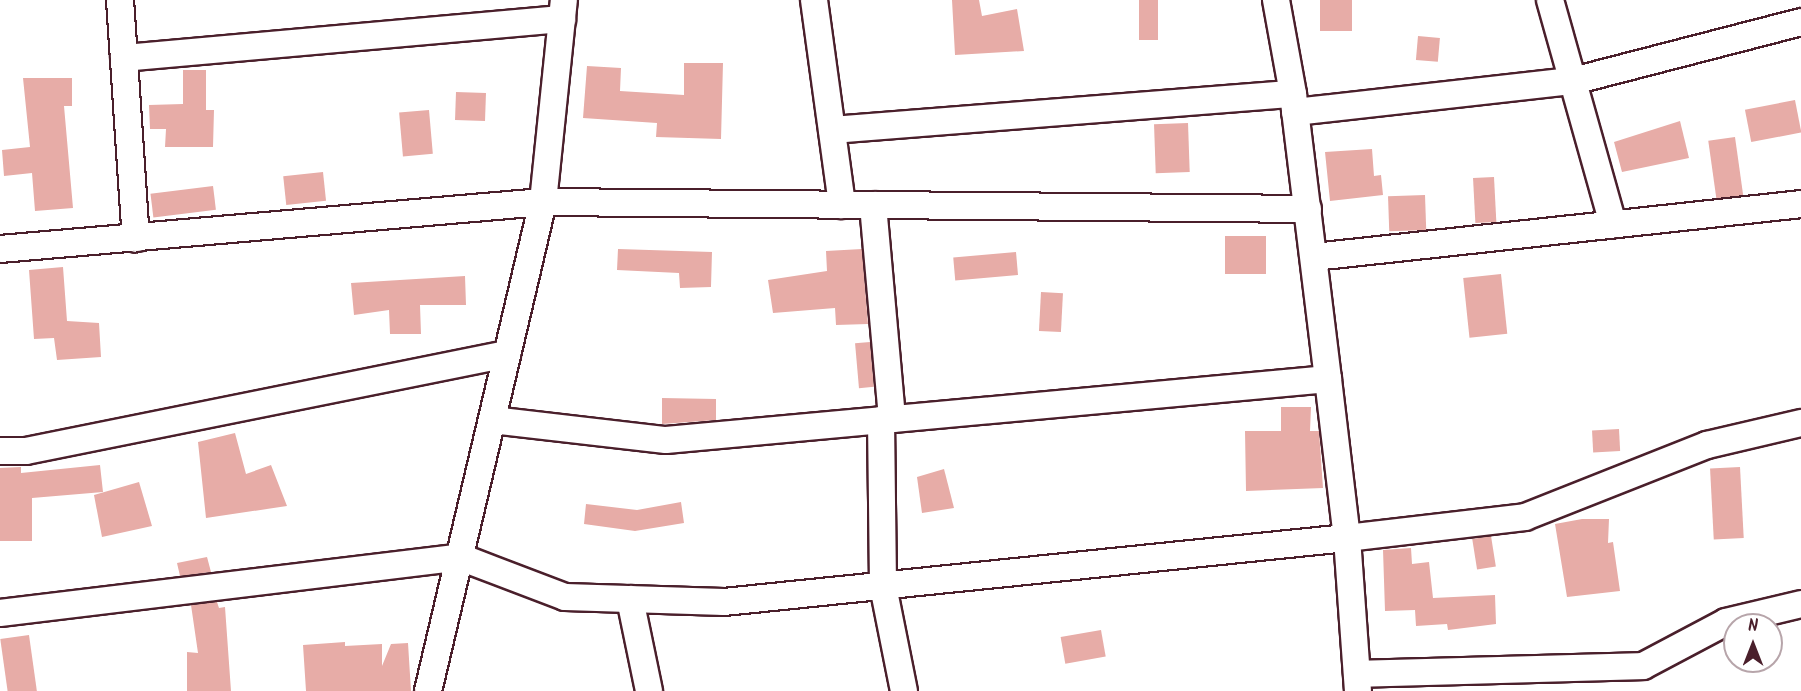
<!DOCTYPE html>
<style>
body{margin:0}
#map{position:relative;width:1801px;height:691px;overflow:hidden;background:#fff;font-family:Kalam,sans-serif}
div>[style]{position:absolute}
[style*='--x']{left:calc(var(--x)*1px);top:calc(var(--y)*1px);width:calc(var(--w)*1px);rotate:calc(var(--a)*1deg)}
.building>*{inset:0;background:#e7aca7;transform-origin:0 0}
.roads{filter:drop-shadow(2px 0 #4a1f2b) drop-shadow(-2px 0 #4a1f2b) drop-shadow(0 2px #4a1f2b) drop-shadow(0 -2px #4a1f2b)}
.minor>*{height:26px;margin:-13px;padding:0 13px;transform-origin:13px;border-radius:13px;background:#fff}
span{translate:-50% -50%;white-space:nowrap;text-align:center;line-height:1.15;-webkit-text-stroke:5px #fff;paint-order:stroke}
.north{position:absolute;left:1723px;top:613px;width:60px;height:60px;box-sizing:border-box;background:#fff;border:2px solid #b7a5aa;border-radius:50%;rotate:0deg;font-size:16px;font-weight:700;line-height:24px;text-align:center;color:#4a1f2b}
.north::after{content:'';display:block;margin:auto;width:21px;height:27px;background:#4a1f2b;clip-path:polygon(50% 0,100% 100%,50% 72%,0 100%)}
</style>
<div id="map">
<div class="building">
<i style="clip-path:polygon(952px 0,979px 0,982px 16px,1017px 9px,1024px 51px,955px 55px)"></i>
<i style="left:1139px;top:0;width:19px;height:40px"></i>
<i style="left:1320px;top:0;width:32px;height:31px"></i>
<i style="left:1418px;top:36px;width:22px;height:24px;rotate:5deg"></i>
<i style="clip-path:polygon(684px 63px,723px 63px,721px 139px,656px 137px,657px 123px,583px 118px,587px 66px,621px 68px,620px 91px,684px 95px)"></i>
<i style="clip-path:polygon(183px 70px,206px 70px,206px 110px,214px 110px,213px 147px,165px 147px,166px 129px,150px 129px,149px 105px,183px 104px)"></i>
<i style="clip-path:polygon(23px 78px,72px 78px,72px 106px,64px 106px,73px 208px,35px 211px,32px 173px,4px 176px,2px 150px,30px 147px)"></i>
<i style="left:456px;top:92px;width:30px;height:28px;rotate:2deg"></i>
<i style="left:1795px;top:100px;width:33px;height:51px;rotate:79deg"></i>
<i style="left:429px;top:110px;width:44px;height:30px;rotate:85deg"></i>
<i style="clip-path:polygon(1680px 121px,1689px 158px,1622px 172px,1614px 142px)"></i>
<i style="left:1188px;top:123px;width:49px;height:34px;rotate:88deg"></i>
<i style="left:1735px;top:137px;width:59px;height:27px;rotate:82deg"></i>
<i style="clip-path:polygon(1372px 149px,1374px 176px,1381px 175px,1383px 195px,1330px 201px,1325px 152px)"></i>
<i style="left:323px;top:172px;width:29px;height:40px;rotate:84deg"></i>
<i style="left:1494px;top:177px;width:45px;height:21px;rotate:87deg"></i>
<i style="left:213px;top:186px;width:24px;height:63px;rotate:83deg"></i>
<i style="left:1425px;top:195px;width:35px;height:37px;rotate:88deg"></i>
<i style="left:1266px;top:236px;width:38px;height:41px;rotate:90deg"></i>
<i style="clip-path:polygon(618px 249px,712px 252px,711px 287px,680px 288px,679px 273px,617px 270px)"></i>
<i style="clip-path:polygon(862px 249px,868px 324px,836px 325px,835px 308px,773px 313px,768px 280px,827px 271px,826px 251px)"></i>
<i style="left:1016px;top:252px;width:23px;height:63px;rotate:85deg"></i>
<i style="clip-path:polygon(63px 267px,67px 321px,99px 323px,101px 357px,57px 360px,54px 338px,34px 339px,29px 270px)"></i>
<i style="left:1501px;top:274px;width:60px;height:38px;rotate:84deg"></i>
<i style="clip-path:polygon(465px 276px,466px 305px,420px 305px,421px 334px,390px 334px,389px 310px,354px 315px,351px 283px)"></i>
<i style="left:1041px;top:292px;width:22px;height:39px;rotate:3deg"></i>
<i style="left:870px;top:342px;width:45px;height:15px;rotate:85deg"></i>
<i style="clip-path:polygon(662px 398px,716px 399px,716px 420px,662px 424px)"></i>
<i style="clip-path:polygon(1281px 407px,1311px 407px,1310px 431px,1319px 431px,1323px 488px,1246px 491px,1245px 431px,1281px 431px)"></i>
<i style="left:1619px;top:429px;width:22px;height:27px;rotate:87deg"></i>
<i style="clip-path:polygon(235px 433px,246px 474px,271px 465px,287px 506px,206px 518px,198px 442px)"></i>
<i style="clip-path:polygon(100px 465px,103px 492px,32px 498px,32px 541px,0 541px,0 468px,21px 467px,21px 473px)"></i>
<i style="left:1740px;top:467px;width:71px;height:30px;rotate:87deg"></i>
<i style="clip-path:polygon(944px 469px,954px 508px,922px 513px,917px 477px)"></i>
<i style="clip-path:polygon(139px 482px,152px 526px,102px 537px,94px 495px)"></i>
<i style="clip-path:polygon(681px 502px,684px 523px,635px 531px,584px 524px,586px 504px,637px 510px)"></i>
<i style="clip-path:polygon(1582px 519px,1609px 519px,1608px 543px,1613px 542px,1620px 591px,1567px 597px,1555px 524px)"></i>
<i style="left:1491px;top:536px;width:31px;height:19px;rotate:81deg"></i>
<i style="clip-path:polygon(1411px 548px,1412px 564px,1429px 562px,1433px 598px,1495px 595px,1496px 624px,1448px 630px,1447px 624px,1416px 626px,1415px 610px,1385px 611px,1383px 550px)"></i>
<i style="clip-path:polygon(207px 557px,211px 572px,180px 576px,177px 563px)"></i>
<i style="clip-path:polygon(217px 602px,219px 608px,225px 607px,231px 691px,187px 691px,187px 652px,198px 653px,191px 605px)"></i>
<i style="left:1101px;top:630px;width:27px;height:41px;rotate:80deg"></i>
<i style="left:29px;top:635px;width:57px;height:29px;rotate:82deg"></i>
<i style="clip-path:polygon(345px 642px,345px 646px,382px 644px,382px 666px,391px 644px,408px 643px,411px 691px,306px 691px,303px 645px)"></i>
</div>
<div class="roads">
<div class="minor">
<i style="--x:120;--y:0;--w:239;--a:86.2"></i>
<i style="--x:814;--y:0;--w:207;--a:82.2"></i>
<i style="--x:1276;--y:0;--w:96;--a:79.7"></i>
<i style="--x:1293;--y:94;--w:287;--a:83"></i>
<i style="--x:1328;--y:379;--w:160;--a:83.2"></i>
<i style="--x:1347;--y:538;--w:153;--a:85.9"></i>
<i style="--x:1550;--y:0;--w:233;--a:74.3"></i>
<i style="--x:124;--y:58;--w:440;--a:-5.1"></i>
<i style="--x:1295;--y:112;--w:280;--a:-6.4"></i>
<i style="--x:1573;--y:81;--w:236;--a:-14.5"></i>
<i style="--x:832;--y:130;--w:462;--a:-4.5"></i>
<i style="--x:873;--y:205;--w:215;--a:84.9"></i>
<i style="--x:0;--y:249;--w:545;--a:-4.95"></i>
<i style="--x:543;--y:202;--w:765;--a:0.52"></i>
<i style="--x:1314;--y:257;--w:490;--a:-6.2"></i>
<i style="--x:492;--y:420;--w:175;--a:6.6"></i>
<i style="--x:666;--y:440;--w:665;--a:-5.26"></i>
<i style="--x:881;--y:420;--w:166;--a:89.3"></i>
<i style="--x:883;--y:586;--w:107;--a:78.7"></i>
<i style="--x:0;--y:451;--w:26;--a:0"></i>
<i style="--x:26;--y:451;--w:491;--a:-11.4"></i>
<i style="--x:630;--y:599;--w:94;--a:78.3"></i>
<i style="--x:0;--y:613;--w:463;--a:-6.9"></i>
<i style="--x:460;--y:557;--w:112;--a:20.9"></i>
<i style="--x:565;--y:597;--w:159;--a:1.8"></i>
<i style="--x:724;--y:602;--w:626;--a:-5.87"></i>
<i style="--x:1347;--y:538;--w:179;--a:-6.7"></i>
<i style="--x:1525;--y:517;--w:196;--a:-21.6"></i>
<i style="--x:1707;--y:445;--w:97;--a:-13.2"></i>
<i style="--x:1357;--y:674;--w:286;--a:-1.6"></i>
<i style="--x:1643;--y:666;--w:94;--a:-27.9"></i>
<i style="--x:1726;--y:622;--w:77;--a:-13.5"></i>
<i style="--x:428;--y:691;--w:502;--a:-76.77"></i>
<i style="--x:543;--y:202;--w:203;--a:-84.1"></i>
</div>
</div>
<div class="north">N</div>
</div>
